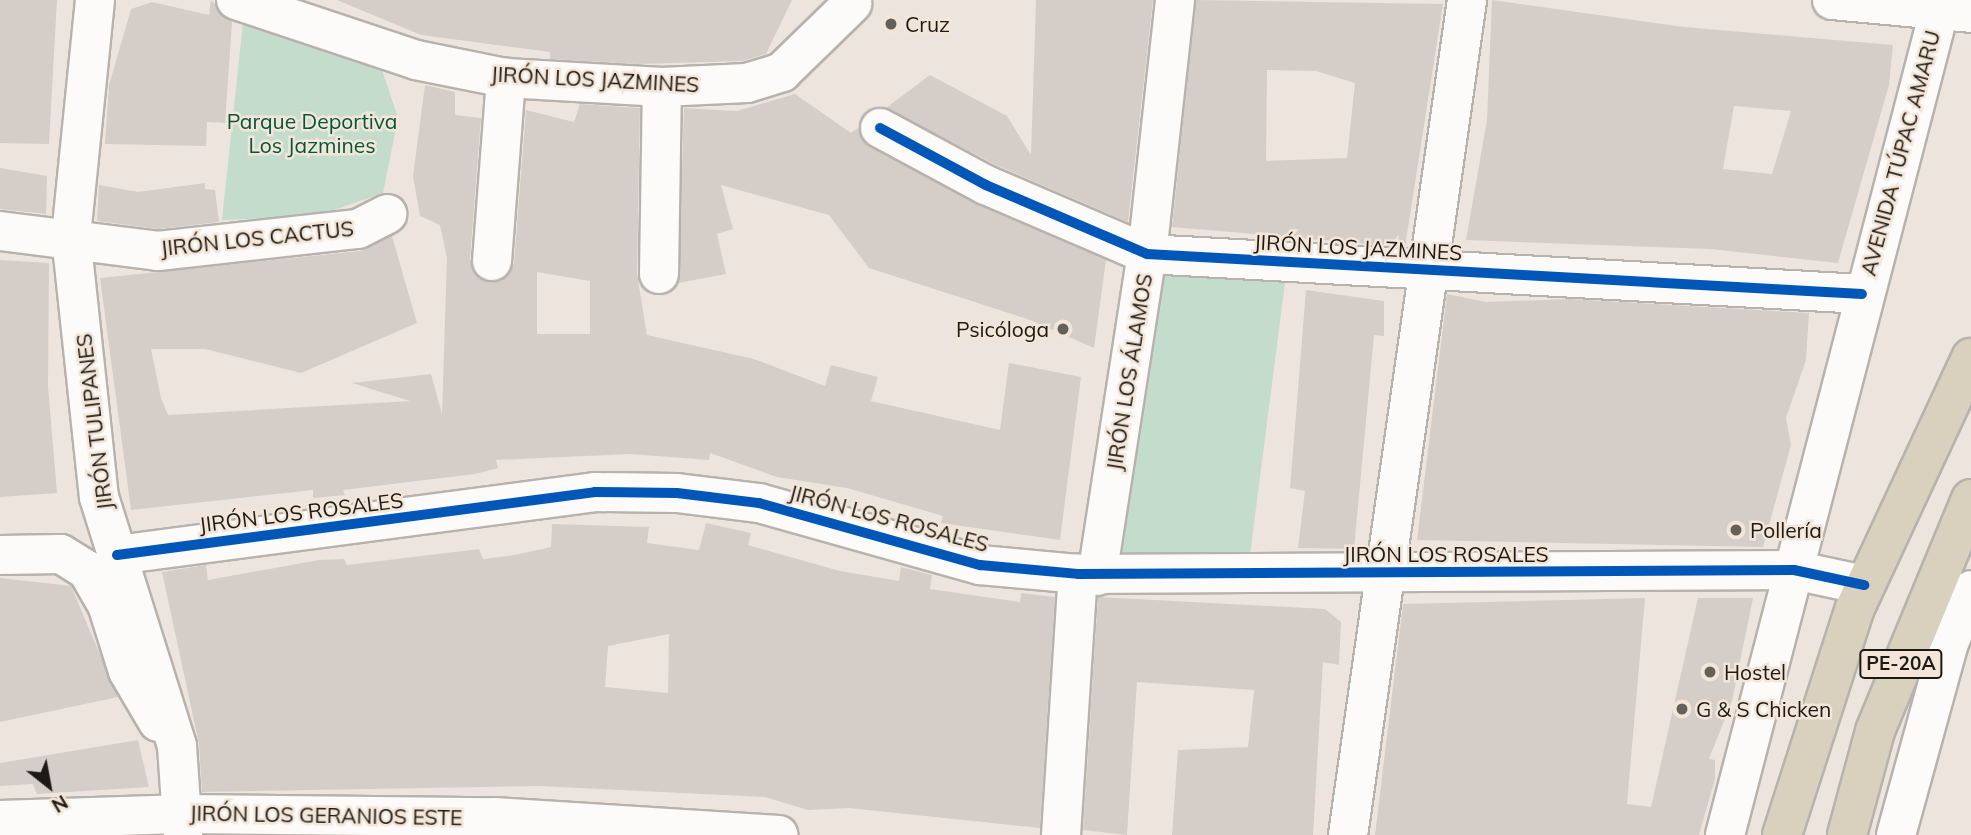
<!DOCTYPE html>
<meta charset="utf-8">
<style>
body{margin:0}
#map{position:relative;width:1971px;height:835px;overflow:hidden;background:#ede5dd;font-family:Mulish,sans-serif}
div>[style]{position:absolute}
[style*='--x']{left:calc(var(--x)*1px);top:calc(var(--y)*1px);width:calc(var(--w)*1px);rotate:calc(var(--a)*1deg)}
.green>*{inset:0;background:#c4dccb}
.building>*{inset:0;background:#d5cdc8}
.roads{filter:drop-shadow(2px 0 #b8b2ac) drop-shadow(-2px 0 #b8b2ac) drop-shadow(0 2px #b8b2ac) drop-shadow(0 -2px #b8b2ac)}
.minor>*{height:38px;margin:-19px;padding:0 19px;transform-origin:19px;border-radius:19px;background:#fcfbfa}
.highway>*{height:38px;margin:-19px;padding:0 19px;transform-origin:19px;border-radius:19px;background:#d9d0be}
.cycleway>*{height:10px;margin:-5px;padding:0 5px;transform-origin:5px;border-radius:5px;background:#0057b8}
.dots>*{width:19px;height:19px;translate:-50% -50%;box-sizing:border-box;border:4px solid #f3e5d7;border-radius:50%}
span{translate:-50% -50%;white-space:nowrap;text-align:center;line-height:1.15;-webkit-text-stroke:5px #f3e5d7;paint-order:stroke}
.shield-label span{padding:2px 5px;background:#f3e5d7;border:2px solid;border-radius:5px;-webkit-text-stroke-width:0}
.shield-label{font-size:19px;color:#1d1914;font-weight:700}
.poi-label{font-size:21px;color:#1d1914}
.left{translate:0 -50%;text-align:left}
.right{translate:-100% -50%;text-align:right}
.street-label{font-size:21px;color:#1d1914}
.park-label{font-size:21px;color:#00573c}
.north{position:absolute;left:14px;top:751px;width:70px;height:70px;-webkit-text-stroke:5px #f3e5d7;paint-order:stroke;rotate:149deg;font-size:19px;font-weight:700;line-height:28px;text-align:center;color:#1d1914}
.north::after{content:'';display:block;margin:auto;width:24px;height:32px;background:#1d1914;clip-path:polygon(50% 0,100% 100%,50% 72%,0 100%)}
</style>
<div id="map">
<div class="green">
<i style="clip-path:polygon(243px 22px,382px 70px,398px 118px,383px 193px,317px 216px,222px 220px)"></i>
<i style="clip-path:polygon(1155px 266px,1286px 275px,1250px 555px,1110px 555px)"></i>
</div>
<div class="building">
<i style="clip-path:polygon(0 0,57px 0,49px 144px,0 143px)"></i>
<i style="clip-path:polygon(211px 0,232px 22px,225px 123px,207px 122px,206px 146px,105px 144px,109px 85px,131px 9px,152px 2px,209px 15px)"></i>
<i style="clip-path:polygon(337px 0,792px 0,766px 54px,743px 61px,637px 64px,550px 59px,550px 52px,421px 35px)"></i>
<i style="clip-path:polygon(1036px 0,1153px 0,1128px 222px,996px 165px,886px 108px,930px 75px,1007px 116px,1031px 155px)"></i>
<i style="clip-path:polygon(evenodd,1196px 0,1443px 4px,1405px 247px,1172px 227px,1196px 0,1267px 70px,1316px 71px,1355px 83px,1347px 158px,1266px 161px,1267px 70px)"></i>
<i style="clip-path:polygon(evenodd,1492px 0,1684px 27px,1893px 45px,1889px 85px,1838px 263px,1710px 249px,1466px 240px,1487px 120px,1492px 0,1734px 106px,1791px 111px,1772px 174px,1723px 169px,1734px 106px)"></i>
<i style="clip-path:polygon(evenodd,425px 85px,455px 92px,455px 115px,481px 118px,470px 259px,480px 279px,501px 281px,514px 263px,526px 110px,574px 122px,580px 104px,640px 108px,637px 274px,647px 335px,754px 359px,825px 386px,831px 365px,878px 377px,871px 401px,1000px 430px,1009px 363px,1081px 377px,1060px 540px,941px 523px,943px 516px,847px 488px,777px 477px,710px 453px,709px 460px,630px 454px,496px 460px,498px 468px,475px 474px,343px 490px,345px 495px,313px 498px,313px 490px,131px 510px,100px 278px,360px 251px,392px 236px,417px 323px,301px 373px,205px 349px,151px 349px,161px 398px,168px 415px,410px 401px,352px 383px,431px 374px,442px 414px,447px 258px,440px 225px,420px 216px,413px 176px,425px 85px,537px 272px,590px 281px,590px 334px,537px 334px,537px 272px)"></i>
<i style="clip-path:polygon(795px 94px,851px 133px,858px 128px,870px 147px,976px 204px,1106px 260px,1094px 348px,1030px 320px,869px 268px,829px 215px,721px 185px,733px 229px,717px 234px,726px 274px,678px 283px,684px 108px,737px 111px)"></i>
<i style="clip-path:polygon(0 168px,47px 176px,46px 214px,0 209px)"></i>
<i style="clip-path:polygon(205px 183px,205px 189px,215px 190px,219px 222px,158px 229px,97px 221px,99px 185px,138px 192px)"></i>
<i style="clip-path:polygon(0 260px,49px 263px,48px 387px,57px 493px,0 497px)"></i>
<i style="clip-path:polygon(1306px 290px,1384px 301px,1384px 336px,1374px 335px,1354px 549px,1298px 548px,1305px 491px,1290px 488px)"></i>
<i style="clip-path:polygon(1447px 294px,1486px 302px,1569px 299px,1809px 313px,1806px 360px,1786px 418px,1791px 445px,1763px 547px,1417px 540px)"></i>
<i style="clip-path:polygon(evenodd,706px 523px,751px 533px,748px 545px,840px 571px,899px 581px,901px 567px,932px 575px,930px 589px,1020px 602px,1021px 593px,1055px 597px,1040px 828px,849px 808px,808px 810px,765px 797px,538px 786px,202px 792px,199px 744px,162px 572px,206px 565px,208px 580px,319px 560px,344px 559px,347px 565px,479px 549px,483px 559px,515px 555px,551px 547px,552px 524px,649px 527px,647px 543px,699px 550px,706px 523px,669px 634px,668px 693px,605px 687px,608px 646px,669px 634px)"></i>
<i style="clip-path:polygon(0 578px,71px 586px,118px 697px,0 722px)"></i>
<i style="clip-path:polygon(1098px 597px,1325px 609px,1341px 622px,1339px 665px,1323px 662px,1313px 835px,1172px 835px,1178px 750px,1248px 747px,1254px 690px,1137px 682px,1127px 835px,1083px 830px)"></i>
<i style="clip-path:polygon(1645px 598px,1627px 804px,1651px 807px,1698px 598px,1753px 598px,1732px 701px,1709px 759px,1715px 760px,1715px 779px,1699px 835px,1375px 835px,1403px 604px)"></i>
<i style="clip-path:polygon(138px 740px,149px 787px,37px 794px,33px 784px,0 786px,0 763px)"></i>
</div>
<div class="roads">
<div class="minor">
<i style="--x:95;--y:0;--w:237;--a:95.8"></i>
<i style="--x:71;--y:236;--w:262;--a:83.9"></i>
<i style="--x:99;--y:497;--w:261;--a:72.6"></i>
<i style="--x:177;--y:746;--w:89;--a:86.1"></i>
<i style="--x:236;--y:0;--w:190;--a:18.4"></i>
<i style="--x:416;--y:60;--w:92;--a:11.3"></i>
<i style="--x:506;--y:78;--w:156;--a:3.3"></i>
<i style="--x:662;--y:87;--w:85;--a:-2.7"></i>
<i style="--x:747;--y:83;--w:37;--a:-17"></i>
<i style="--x:782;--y:72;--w:98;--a:-44.2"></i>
<i style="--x:1832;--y:0;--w:140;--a:5.3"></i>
<i style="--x:880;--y:128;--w:120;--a:28.3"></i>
<i style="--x:986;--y:185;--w:175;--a:23.2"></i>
<i style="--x:1147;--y:254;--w:716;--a:3.2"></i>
<i style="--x:0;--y:231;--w:159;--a:7.2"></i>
<i style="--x:158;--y:251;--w:201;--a:-6.3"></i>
<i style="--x:358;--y:229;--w:33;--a:-27"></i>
<i style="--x:492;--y:261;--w:184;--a:-85.6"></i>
<i style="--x:659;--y:274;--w:187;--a:-89.1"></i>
<i style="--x:0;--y:555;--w:61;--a:-0.9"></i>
<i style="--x:61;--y:554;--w:31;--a:32"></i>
<i style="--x:87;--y:570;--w:39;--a:60"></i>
<i style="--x:107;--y:604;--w:70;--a:72.6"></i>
<i style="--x:128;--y:671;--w:59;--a:59.5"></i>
<i style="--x:117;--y:555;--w:482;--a:-7.5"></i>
<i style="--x:595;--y:492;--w:82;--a:0.7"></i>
<i style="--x:677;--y:493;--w:83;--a:7"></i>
<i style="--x:759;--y:503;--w:230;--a:15.7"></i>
<i style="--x:980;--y:565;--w:98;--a:5.2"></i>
<i style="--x:1078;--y:574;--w:716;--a:-0.32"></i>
<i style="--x:1794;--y:570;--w:72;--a:12.1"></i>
<i style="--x:1097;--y:576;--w:326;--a:-81.2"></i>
<i style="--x:1147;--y:254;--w:256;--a:-83.7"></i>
<i style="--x:0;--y:820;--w:185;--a:-1.9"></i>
<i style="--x:185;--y:814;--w:309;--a:0.6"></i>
<i style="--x:494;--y:817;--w:285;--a:3.6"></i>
<i style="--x:1061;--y:835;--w:262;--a:-86.3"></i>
<i style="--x:1348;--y:835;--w:843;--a:-81.89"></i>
<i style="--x:1725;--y:835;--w:863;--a:-75.43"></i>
<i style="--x:1896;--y:835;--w:199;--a:-74.6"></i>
<i style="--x:1949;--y:643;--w:57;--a:-67.5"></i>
</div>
<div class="highway">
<i style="--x:1782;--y:835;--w:238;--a:-72.2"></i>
<i style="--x:1855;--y:608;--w:276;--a:-65.1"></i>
<i style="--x:1847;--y:835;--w:108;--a:-74.9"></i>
<i style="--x:1875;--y:731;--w:251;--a:-67.5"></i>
</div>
</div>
<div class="cycleway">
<i style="--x:880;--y:128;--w:120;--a:28.3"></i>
<i style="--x:986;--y:185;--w:175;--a:23.2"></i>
<i style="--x:1147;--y:254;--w:716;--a:3.2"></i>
<i style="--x:117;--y:555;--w:482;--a:-7.5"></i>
<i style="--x:595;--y:492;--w:82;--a:0.7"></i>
<i style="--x:677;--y:493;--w:83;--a:7"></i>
<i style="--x:759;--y:503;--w:230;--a:15.7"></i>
<i style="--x:980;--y:565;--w:98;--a:5.2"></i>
<i style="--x:1078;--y:574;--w:716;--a:-0.32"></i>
<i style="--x:1794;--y:570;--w:72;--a:12.1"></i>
</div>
<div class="dots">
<i style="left:891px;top:24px;background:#66605a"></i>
<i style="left:1063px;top:329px;background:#66605a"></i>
<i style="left:1736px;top:530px;background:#66605a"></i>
<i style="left:1710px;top:672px;background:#66605a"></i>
<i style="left:1682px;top:709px;background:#66605a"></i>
</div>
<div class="shield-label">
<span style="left:1901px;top:664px">PE-20A</span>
</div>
<div class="poi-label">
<span class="left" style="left:905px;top:24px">Cruz</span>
<span class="right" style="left:1049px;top:329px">Psicóloga</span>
<span class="left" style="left:1750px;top:530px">Pollería</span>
<span class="left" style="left:1724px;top:672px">Hostel</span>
<span class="left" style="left:1696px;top:709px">G &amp; S Chicken</span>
</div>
<div class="street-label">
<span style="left:595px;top:79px;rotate:3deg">JIRÓN LOS JAZMINES</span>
<span style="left:1900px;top:153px;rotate:-75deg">AVENIDA TÚPAC AMARU</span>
<span style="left:257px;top:238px;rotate:-6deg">JIRÓN LOS CACTUS</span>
<span style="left:1358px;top:247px;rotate:3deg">JIRÓN LOS JAZMINES</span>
<span style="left:1129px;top:372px;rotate:-81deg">JIRÓN LOS ÁLAMOS</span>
<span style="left:94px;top:422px;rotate:-97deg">JIRÓN TULIPANES</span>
<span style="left:301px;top:512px;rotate:-7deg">JIRÓN LOS ROSALES</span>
<span style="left:889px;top:518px;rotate:15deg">JIRÓN LOS ROSALES</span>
<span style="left:1446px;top:554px">JIRÓN LOS ROSALES</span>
<span style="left:326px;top:815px;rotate:1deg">JIRÓN LOS GERANIOS ESTE</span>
</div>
<div class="park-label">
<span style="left:312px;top:133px">Parque Deportiva<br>Los Jazmines</span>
</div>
<div class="north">N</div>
</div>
